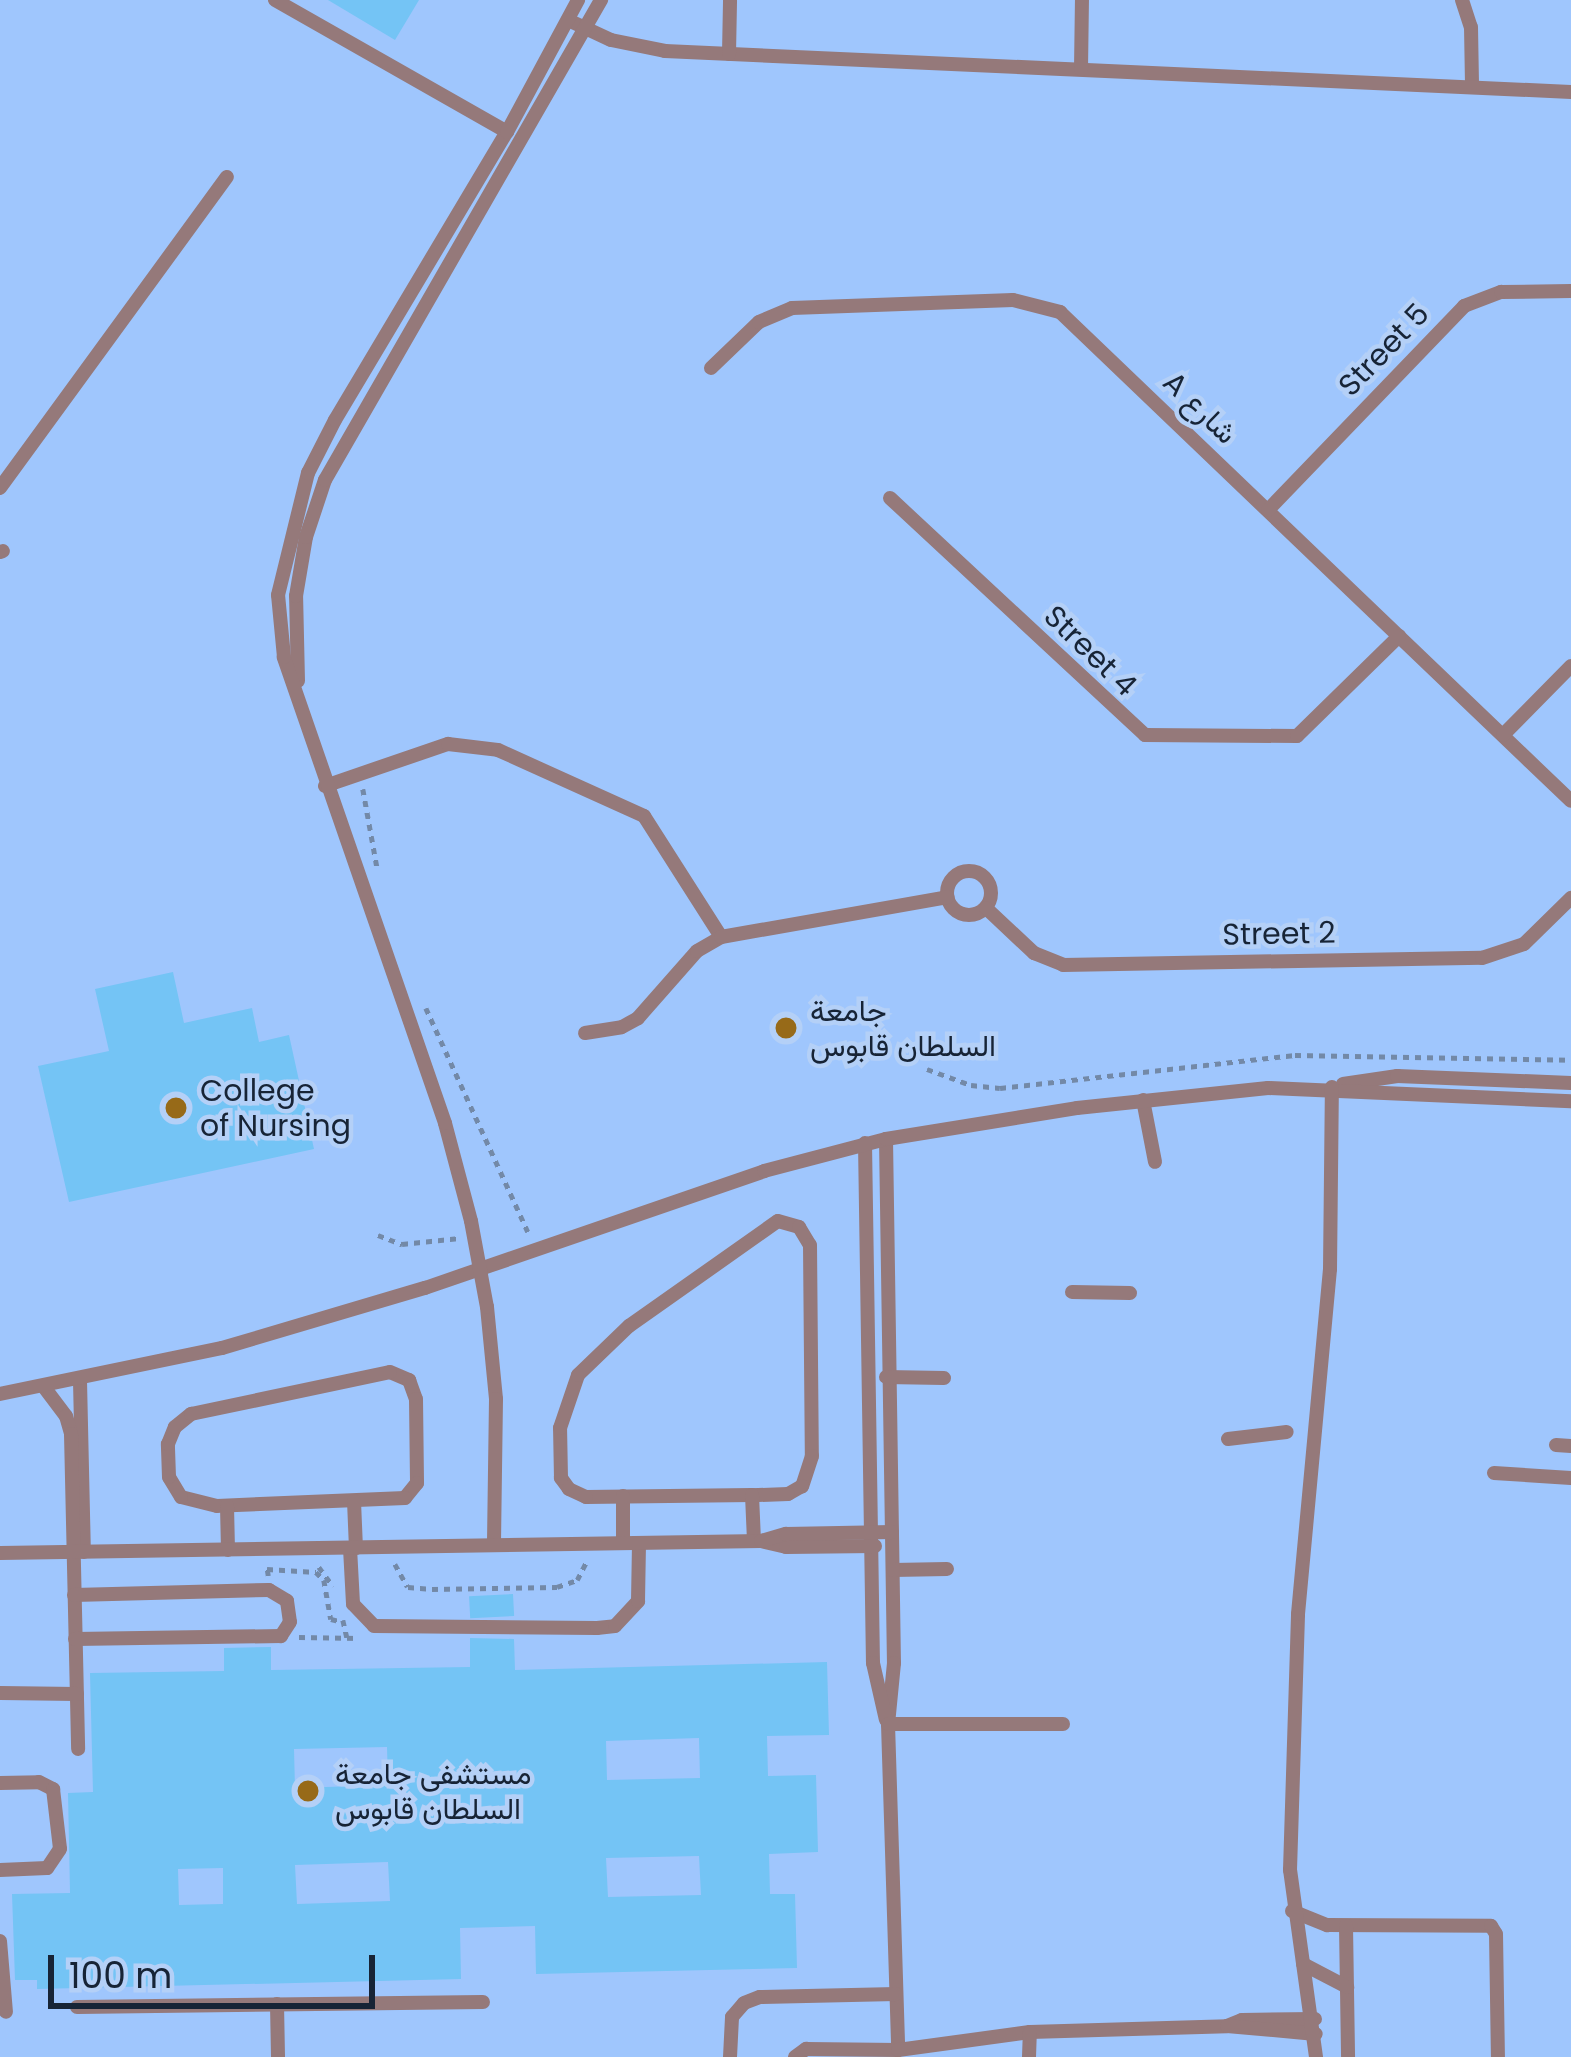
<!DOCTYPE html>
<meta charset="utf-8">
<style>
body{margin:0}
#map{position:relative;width:1571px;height:2057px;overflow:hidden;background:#b4d0f7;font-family:Poppins,Vazirmatn,sans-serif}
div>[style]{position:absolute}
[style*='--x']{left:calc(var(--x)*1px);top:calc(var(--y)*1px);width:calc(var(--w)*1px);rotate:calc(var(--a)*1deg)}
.built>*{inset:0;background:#9fc6fd;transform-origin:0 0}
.building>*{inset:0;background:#74c4f5;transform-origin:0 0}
.path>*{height:4.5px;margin-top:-2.25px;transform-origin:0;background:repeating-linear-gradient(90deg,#7389a7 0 6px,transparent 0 12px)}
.service>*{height:14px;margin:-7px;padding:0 7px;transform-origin:7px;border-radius:7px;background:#95797a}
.service>.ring{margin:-7px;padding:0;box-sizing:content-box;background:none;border:14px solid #95797a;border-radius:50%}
.service-bridge>*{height:14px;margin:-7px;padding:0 7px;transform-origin:7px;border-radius:7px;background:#95797a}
.dots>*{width:33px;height:33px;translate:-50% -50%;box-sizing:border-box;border:6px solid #b4d0f7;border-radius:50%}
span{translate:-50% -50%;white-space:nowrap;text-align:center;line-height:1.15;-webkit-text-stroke:9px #b4d0f7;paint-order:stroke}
.street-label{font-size:30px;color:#172436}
.poi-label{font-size:30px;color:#172436}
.left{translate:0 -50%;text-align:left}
.scale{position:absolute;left:48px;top:1955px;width:327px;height:54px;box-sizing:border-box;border:6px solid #172436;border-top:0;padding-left:15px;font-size:36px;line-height:42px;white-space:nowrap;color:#172436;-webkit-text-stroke:9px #b4d0f7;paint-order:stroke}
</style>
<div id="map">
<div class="built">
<i style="left:0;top:0;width:1571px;height:2057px"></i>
</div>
<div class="building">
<i style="clip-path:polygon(328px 0,419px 0,395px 40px)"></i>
<i style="clip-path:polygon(173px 972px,184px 1023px,252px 1008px,259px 1042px,289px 1035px,314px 1149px,69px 1202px,38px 1066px,109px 1051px,95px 989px)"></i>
<i style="left:513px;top:1594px;width:22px;height:44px;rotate:87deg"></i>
<i style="clip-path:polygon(evenodd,470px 1638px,514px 1639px,515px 1670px,827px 1662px,829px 1735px,767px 1736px,768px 1776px,816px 1775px,818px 1852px,769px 1854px,770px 1894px,795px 1894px,797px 1968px,536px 1974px,535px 1926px,460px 1928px,461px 1979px,37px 1989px,37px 1980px,15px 1980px,12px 1894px,70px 1893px,68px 1793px,93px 1792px,90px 1673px,224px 1671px,224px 1648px,271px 1647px,271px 1670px,470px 1667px,470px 1638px,699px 1738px,700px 1778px,607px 1780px,606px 1741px,699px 1738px,470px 1638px,387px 1747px,388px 1785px,295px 1788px,294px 1749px,387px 1747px,470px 1638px,699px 1856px,701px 1895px,608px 1897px,606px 1858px,699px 1856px,470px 1638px,388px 1862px,390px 1901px,297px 1904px,295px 1865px,388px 1862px,470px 1638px,223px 1868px,223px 1904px,179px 1905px,178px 1869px,223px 1868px)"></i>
</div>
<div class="path">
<i style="--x:363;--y:789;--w:79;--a:79.8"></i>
<i style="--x:426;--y:1008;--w:246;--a:65.5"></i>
<i style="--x:927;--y:1069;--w:47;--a:20"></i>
<i style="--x:971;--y:1085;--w:29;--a:6"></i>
<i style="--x:1000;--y:1088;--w:297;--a:-6.4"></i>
<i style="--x:1295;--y:1055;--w:276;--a:1"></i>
<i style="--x:378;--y:1235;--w:26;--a:21"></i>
<i style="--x:402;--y:1244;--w:58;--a:-5.9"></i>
<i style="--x:395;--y:1564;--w:26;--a:61"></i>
<i style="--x:408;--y:1587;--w:24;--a:5"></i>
<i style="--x:432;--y:1589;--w:125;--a:-0.9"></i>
<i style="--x:557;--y:1587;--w:21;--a:-19"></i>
<i style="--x:577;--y:1580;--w:20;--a:-63"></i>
<i style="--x:319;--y:1567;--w:24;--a:54"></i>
<i style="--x:268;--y:1576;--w:7;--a:-98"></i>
<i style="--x:267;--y:1569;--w:49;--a:3.5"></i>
<i style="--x:316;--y:1572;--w:11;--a:45"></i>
<i style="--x:324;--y:1580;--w:40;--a:80"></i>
<i style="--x:331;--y:1619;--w:12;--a:14"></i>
<i style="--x:343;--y:1620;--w:18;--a:77"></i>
<i style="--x:299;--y:1637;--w:60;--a:1"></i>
</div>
<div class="service">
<i style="--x:275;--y:0;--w:267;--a:29.6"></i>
<i style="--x:1462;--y:0;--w:28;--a:72"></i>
<i style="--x:1471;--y:27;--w:60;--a:89"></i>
<i style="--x:568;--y:20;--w:47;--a:24.9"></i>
<i style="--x:611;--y:40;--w:55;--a:11.5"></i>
<i style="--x:665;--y:51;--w:907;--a:2.59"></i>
<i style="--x:729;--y:54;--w:54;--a:-88.9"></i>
<i style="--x:1081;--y:69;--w:69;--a:-89.2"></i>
<i style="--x:711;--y:368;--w:66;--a:-43.8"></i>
<i style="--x:759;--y:322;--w:36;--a:-23"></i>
<i style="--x:792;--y:308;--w:221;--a:-2.1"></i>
<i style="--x:1013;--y:300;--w:49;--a:14.3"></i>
<i style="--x:1060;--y:312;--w:707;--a:43.74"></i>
<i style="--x:0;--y:488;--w:385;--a:-53.9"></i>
<i style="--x:890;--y:498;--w:348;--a:42.9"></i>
<i style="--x:1145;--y:735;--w:152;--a:0.4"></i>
<i style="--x:1297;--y:736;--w:143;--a:-44.4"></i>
<i style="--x:1268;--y:510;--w:283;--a:-46.1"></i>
<i style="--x:1464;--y:306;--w:40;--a:-21"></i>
<i style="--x:1501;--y:292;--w:70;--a:-0.8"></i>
<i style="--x:0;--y:552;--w:3;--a:-18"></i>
<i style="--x:298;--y:681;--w:85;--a:-91.3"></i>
<i style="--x:296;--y:596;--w:60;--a:-80.4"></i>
<i style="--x:306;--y:537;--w:60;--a:-71.6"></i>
<i style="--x:325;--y:480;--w:554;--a:-60.1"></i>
<i style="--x:1503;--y:735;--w:97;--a:-45.4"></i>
<i style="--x:325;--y:786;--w:130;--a:-18.9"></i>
<i style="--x:448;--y:744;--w:50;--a:6.8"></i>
<i style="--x:498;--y:750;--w:160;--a:24.3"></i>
<i style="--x:644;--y:816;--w:143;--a:57.5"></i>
<i class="ring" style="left:947px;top:871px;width:30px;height:30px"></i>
<i style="--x:986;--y:908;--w:66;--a:43.2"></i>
<i style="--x:1034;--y:953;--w:31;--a:22"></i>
<i style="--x:1063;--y:965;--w:419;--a:-1"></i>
<i style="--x:1482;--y:958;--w:44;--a:-18.4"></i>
<i style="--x:1524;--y:944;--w:66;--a:-44.4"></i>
<i style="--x:585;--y:1033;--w:37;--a:-9"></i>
<i style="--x:622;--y:1027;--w:18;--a:-29"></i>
<i style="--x:638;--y:1018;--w:89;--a:-48.6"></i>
<i style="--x:697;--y:951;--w:28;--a:-30"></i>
<i style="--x:721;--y:937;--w:230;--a:-10"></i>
<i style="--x:1343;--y:1084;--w:55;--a:-8.4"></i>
<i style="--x:1397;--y:1076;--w:174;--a:2.3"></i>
<i style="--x:1143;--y:1100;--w:63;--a:79"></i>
<i style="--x:886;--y:1139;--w:524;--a:89.13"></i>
<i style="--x:894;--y:1663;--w:61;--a:95.6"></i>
<i style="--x:888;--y:1724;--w:326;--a:88.2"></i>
<i style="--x:865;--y:1143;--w:520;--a:89.12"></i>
<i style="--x:873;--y:1663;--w:58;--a:77.2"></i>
<i style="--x:471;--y:1221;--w:101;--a:-104.9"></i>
<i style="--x:445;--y:1123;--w:493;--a:-109.1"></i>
<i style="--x:284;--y:657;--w:62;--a:-95.5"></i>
<i style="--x:278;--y:595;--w:126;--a:-76.2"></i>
<i style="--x:308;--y:473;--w:59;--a:-63"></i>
<i style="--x:335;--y:420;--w:335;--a:-59.2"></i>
<i style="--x:507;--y:132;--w:150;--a:-61.7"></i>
<i style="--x:778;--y:1221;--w:22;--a:16"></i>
<i style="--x:799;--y:1227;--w:21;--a:59"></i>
<i style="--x:810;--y:1245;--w:211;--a:89.5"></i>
<i style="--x:812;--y:1456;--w:32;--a:108"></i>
<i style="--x:802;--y:1486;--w:16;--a:150"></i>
<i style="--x:788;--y:1494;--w:36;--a:178"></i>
<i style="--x:752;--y:1495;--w:166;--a:179.3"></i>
<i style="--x:586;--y:1497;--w:19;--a:-155"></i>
<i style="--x:569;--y:1489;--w:14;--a:-126"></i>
<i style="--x:561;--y:1478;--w:50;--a:-91.1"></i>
<i style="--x:560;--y:1428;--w:56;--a:-71.2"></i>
<i style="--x:578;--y:1375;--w:71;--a:-43.9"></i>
<i style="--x:629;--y:1326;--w:182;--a:-35.2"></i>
<i style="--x:1072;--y:1292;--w:58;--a:1"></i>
<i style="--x:487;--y:1307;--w:92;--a:84.4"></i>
<i style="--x:496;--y:1399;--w:145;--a:90.8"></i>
<i style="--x:390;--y:1372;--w:21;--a:23"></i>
<i style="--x:409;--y:1380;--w:20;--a:70"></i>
<i style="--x:416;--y:1399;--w:84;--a:89.3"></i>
<i style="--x:417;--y:1483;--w:19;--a:129"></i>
<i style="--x:405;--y:1498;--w:188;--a:177.6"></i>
<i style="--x:217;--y:1506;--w:37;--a:-166"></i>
<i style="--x:181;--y:1497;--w:23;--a:-121"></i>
<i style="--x:169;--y:1477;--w:33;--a:-92"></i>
<i style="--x:168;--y:1444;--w:18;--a:-68"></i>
<i style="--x:175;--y:1427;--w:21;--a:-39"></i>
<i style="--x:191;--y:1414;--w:203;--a:-11.9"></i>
<i style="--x:886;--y:1377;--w:58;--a:1"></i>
<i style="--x:80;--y:1381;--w:171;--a:88.7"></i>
<i style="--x:44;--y:1387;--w:36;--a:53"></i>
<i style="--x:66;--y:1416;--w:19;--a:74"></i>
<i style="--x:71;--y:1434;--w:315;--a:88.7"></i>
<i style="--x:0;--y:1394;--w:227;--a:-11.7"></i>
<i style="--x:222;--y:1348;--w:212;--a:-16.5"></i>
<i style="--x:425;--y:1288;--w:359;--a:-19"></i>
<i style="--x:764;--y:1171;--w:126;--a:-14.7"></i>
<i style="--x:886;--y:1139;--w:193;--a:-9.2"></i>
<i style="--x:1077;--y:1108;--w:192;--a:-6"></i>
<i style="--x:1268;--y:1088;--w:303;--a:2.5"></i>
<i style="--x:1228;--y:1439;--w:59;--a:-6.8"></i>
<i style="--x:1556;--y:1445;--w:15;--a:4"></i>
<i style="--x:1494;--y:1473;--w:77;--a:3.7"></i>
<i style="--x:752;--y:1495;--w:46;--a:87.5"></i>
<i style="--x:623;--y:1496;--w:47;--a:90"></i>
<i style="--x:354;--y:1501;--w:47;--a:87.6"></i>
<i style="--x:227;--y:1506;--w:44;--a:88.7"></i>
<i style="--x:761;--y:1541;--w:26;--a:13"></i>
<i style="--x:786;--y:1547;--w:89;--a:-0.6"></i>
<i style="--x:350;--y:1548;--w:56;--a:86.9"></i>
<i style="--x:353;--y:1604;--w:30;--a:46"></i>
<i style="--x:374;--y:1626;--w:223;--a:0.5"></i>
<i style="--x:597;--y:1628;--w:18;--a:-6"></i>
<i style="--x:615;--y:1626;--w:34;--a:-47"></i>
<i style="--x:638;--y:1601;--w:58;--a:-89"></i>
<i style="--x:0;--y:1553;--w:761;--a:-0.9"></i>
<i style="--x:761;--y:1541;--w:26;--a:-16"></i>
<i style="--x:786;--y:1534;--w:106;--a:-1.1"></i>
<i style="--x:893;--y:1570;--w:54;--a:-1.1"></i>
<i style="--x:74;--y:1595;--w:195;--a:-1.5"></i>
<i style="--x:269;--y:1590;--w:21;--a:31"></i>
<i style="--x:287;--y:1601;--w:21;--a:82"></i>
<i style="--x:290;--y:1622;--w:17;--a:123"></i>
<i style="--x:281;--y:1636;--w:206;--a:179.2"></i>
<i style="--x:0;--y:1693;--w:77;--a:0.7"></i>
<i style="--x:888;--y:1724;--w:175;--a:0"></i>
<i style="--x:0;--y:1783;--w:39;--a:-1"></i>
<i style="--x:39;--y:1782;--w:16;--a:27"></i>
<i style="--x:53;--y:1789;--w:60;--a:83.3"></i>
<i style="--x:60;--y:1849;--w:23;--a:124"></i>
<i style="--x:47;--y:1868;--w:47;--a:177.6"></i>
<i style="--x:1292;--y:1911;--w:38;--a:22"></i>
<i style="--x:1327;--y:1925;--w:164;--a:0.3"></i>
<i style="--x:1491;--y:1926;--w:9;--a:58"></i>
<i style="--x:1496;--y:1934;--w:123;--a:89.1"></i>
<i style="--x:1346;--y:1926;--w:131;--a:89.1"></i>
<i style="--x:0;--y:1941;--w:71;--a:85.2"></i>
<i style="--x:1303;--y:1964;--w:50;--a:27.6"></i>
<i style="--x:277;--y:2004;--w:53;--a:88.9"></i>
<i style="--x:77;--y:2007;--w:406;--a:-0.7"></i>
<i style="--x:1227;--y:2026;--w:16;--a:-22"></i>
<i style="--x:1242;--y:2020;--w:73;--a:-0.8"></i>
<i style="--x:730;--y:2057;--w:40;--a:-87.1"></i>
<i style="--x:732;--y:2017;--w:18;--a:-49"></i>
<i style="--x:744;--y:2003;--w:17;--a:-21"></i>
<i style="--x:760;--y:1997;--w:136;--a:-1.3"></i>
<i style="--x:795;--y:2057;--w:14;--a:-36"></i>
<i style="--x:806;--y:2049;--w:92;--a:0.6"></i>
<i style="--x:898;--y:2050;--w:133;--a:-7.8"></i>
<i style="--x:1030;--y:2032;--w:197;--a:-1.7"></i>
<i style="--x:1227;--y:2026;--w:89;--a:5.1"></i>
<i style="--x:1029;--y:2057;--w:25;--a:-88"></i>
<i style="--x:1316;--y:2057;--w:189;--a:-97.9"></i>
<i style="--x:1290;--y:1870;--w:256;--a:-88.2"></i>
<i style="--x:1298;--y:1614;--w:346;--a:-84.7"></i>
<i style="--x:1330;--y:1269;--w:182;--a:-89.4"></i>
</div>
<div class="service-bridge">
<i style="--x:471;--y:1221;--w:87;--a:79.5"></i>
</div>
<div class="dots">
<i style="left:786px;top:1028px;background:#976a18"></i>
<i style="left:176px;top:1108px;background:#976a18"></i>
<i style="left:308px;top:1791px;background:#976a18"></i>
</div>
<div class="street-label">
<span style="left:1384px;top:350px;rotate:-46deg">Street 5</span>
<span style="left:1200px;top:408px;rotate:44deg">A شارع</span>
<span style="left:1090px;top:651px;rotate:44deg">Street 4</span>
<span style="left:1279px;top:934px;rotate:-1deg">Street 2</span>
</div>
<div class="poi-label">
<span class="left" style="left:810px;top:1028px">جامعة<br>السلطان قابوس</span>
<span class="left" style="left:200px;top:1108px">College<br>of Nursing</span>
<span class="left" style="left:335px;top:1791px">مستشفى جامعة<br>السلطان قابوس</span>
</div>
<div class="scale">100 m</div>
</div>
